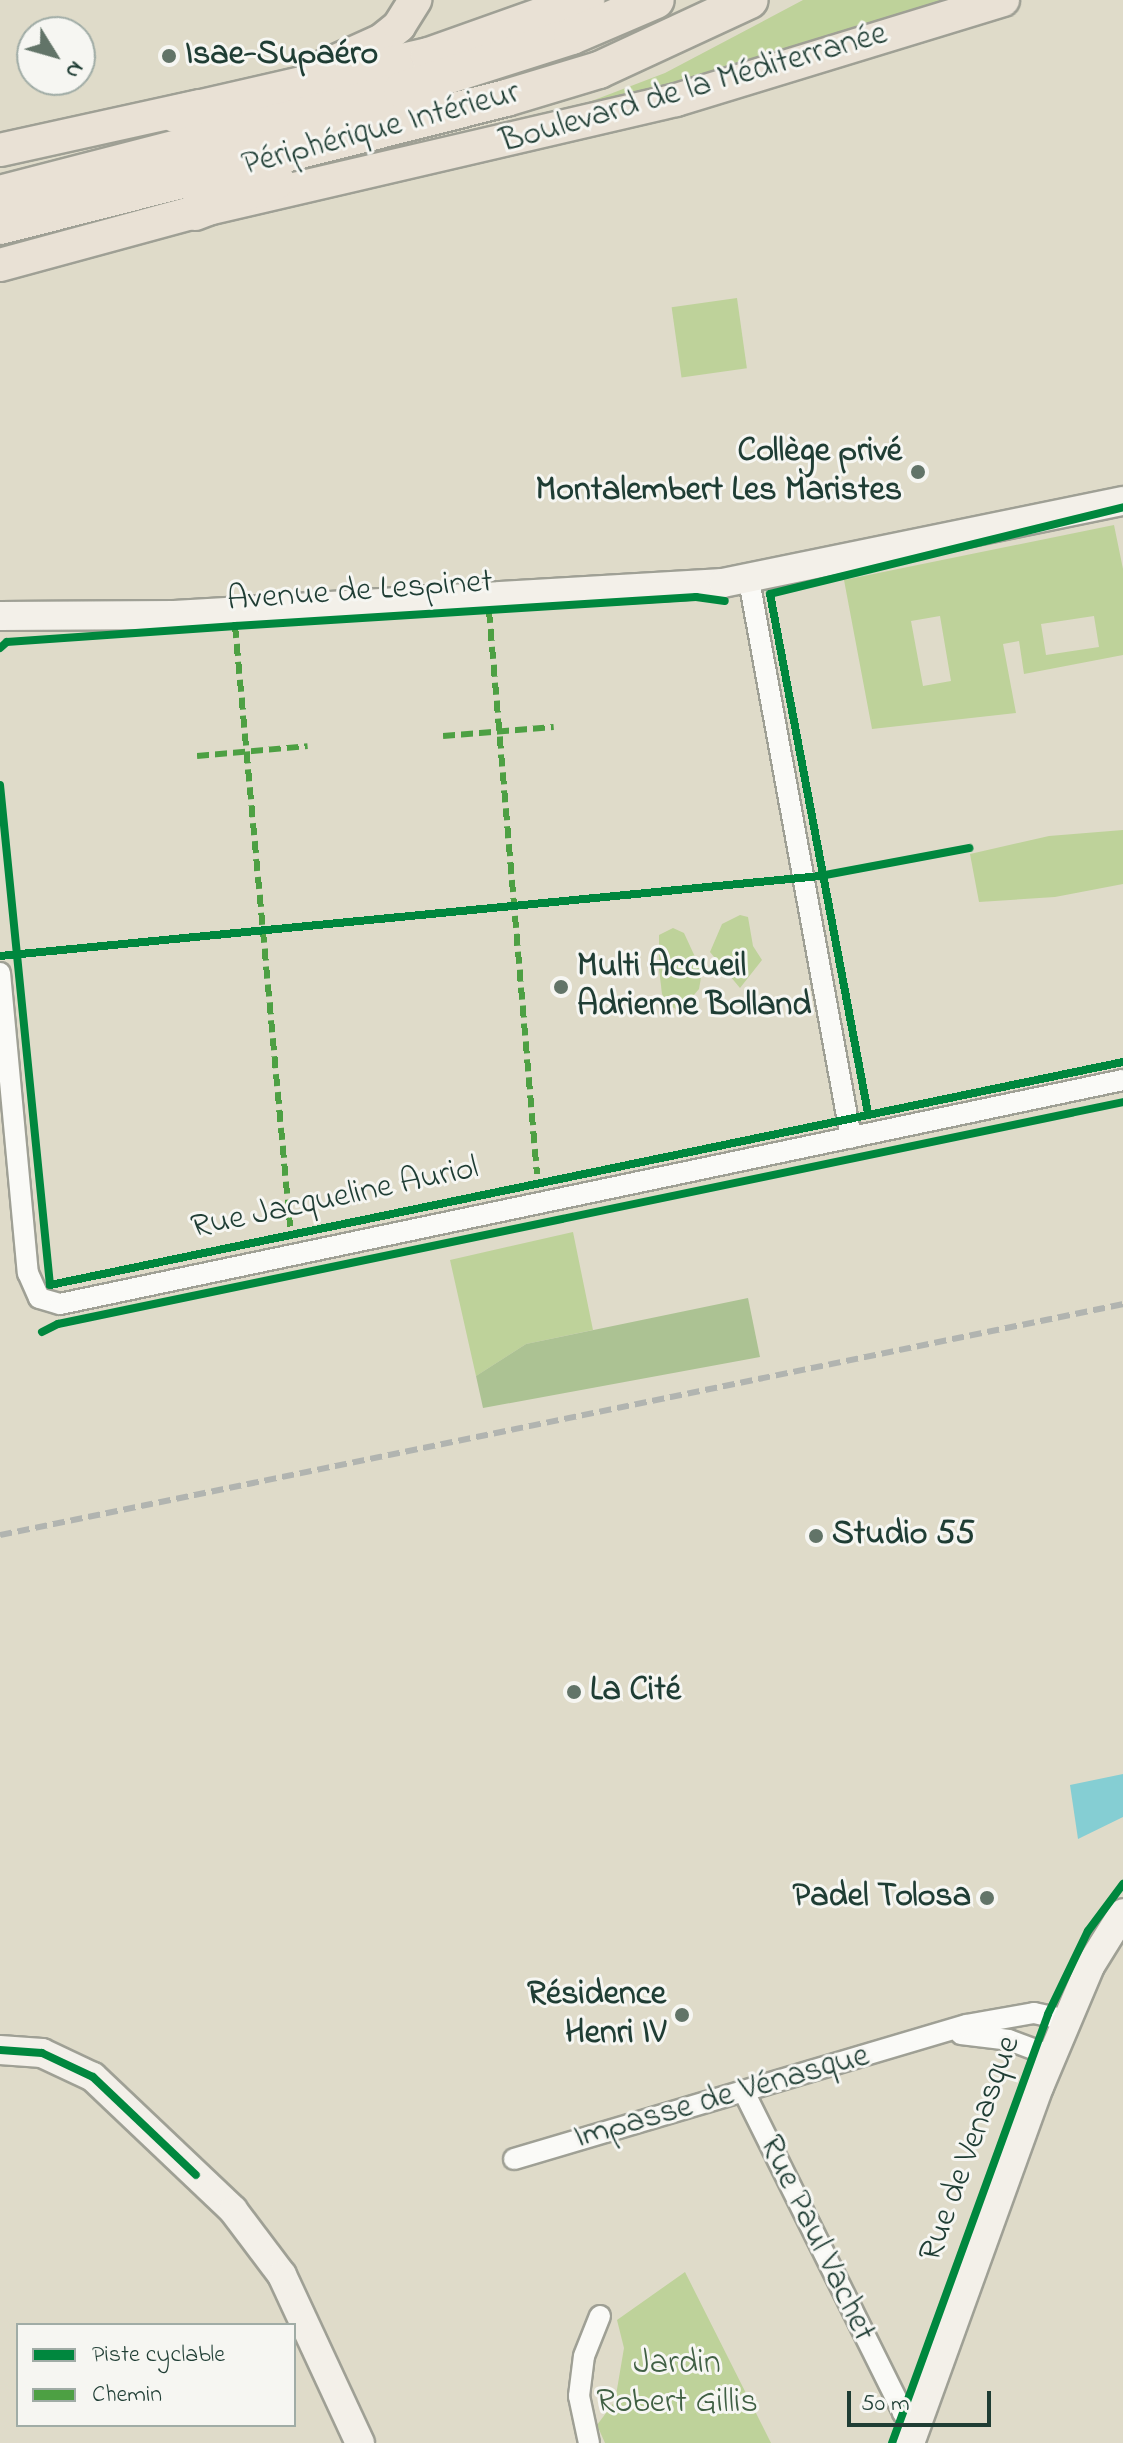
<!DOCTYPE html>
<meta charset="utf-8">
<style>
body{margin:0}
#map{position:relative;width:1123px;height:2443px;overflow:hidden;background:#dfdbc9;font-family:"Indie Flower",sans-serif}
div>[style]{position:absolute}
[style*='--x']{left:calc(var(--x)*1px);top:calc(var(--y)*1px);width:calc(var(--w)*1px);rotate:calc(var(--a)*1deg)}
.green>*{inset:0;background:#bed29a;transform-origin:0 0}
.forest>*{inset:0;background:#acc293}
.water>*{inset:0;background:#85ced3}
.roads{filter:drop-shadow(2px 0 #9fa095) drop-shadow(-2px 0 #9fa095) drop-shadow(0 2px #9fa095) drop-shadow(0 -2px #9fa095)}
.street>*{height:20px;margin:-10px;padding:0 10px;transform-origin:10px;border-radius:10px;background:#fafaf7}
.secondary>*{height:28px;margin:-14px;padding:0 14px;transform-origin:14px;border-radius:14px;background:#f3f0e9}
.primary>*{height:32px;margin:-16px;padding:0 16px;transform-origin:16px;border-radius:16px;background:#e9e1d5}
.highway>*{height:36px;margin:-18px;padding:0 18px;transform-origin:18px;border-radius:18px;background:#e9e1d5}
.rail>*{height:6px;margin-top:-3px;transform-origin:0;background:repeating-linear-gradient(90deg,#b1b4b0 0 12px,transparent 0 18px)}
.quiet>*{height:6px;margin-top:-3px;transform-origin:0;background:repeating-linear-gradient(90deg,#4da043 0 12px,transparent 0 18px)}
.cycleway>*{height:8px;margin:-4px;padding:0 4px;transform-origin:4px;border-radius:4px;background:#00873e}
.dots>*{width:22px;height:22px;translate:-50% -50%;box-sizing:border-box;border:4px solid #f6f6f2;border-radius:50%}
span{translate:-50% -50%;white-space:nowrap;text-align:center;line-height:1.15;-webkit-text-stroke:6px #f6f6f2;paint-order:stroke}
.poi-label{font-size:34px;color:#1f3d34;font-weight:700}
.left{translate:0 -50%;text-align:left}
.right{translate:-100% -50%;text-align:right}
.street-label{font-size:34px;color:#1f3d34}
.park-label{font-size:34px;color:#406044}
.legend{position:absolute;left:16px;top:2323px;width:280px;height:104px;box-sizing:border-box;background:#f6f6f2;border:2px solid #a0aca6;margin:0;padding:10px 14px;list-style:none;font-size:24px;color:#1f3d34}
.legend li{display:flex;align-items:center;gap:16px;height:40px}
.legend b{width:40px;border:2px solid #a0aca6}
.north{position:absolute;left:16px;top:16px;width:80px;height:80px;box-sizing:border-box;background:#f6f6f2;border:2px solid #a0aca6;border-radius:50%;rotate:127deg;font-size:22px;font-weight:700;line-height:32px;text-align:center;color:#1f3d34}
.north::after{content:'';display:block;margin:auto;width:28px;height:36px;background:#627468;clip-path:polygon(50% 0,100% 100%,50% 72%,0 100%)}
.scale{position:absolute;left:847px;top:2391px;width:144px;height:36px;box-sizing:border-box;border:4px solid #1f3d34;border-top:0;padding-left:10px;font-size:24px;line-height:28px;white-space:nowrap;color:#1f3d34;-webkit-text-stroke:6px #f6f6f2;paint-order:stroke}
</style>
<div id="map">
<div class="green">
<i style="clip-path:polygon(803px 0,961px 0,589px 109px,589px 102px,665px 73px)"></i>
<i style="left:737px;top:298px;width:71px;height:66px;rotate:82deg"></i>
<i style="clip-path:polygon(evenodd,1114px 525px,1123px 569px,1123px 655px,1024px 674px,1019px 641px,1003px 644px,1016px 713px,872px 729px,844px 580px,1114px 525px,940px 616px,951px 681px,923px 686px,911px 621px,940px 616px,1114px 525px,1094px 616px,1099px 647px,1046px 655px,1041px 624px,1094px 616px)"></i>
<i style="clip-path:polygon(1123px 830px,1123px 884px,1055px 897px,979px 902px,970px 854px,1049px 836px)"></i>
<i style="clip-path:polygon(740px 915px,748px 917px,753px 946px,762px 960px,740px 988px,710px 952px,722px 924px)"></i>
<i style="clip-path:polygon(673px 928px,684px 933px,702px 972px,699px 989px,680px 1011px,668px 1005px,662px 994px,659px 969px,659px 935px)"></i>
<i style="clip-path:polygon(573px 1232px,593px 1330px,526px 1344px,476px 1376px,450px 1260px)"></i>
<i style="clip-path:polygon(685px 2272px,771px 2443px,605px 2443px,597px 2425px,615px 2401px,624px 2348px,617px 2320px)"></i>
</div>
<div class="forest">
<i style="clip-path:polygon(748px 1298px,760px 1357px,483px 1408px,476px 1376px,526px 1344px)"></i>
</div>
<div class="water">
<i style="clip-path:polygon(1123px 1774px,1123px 1817px,1078px 1839px,1070px 1785px)"></i>
</div>
<div class="roads">
<div class="street">
<i style="--x:749;--y:580;--w:567;--a:79.64"></i>
<i style="--x:0;--y:973;--w:301;--a:84.7"></i>
<i style="--x:28;--y:1273;--w:27;--a:66"></i>
<i style="--x:39;--y:1298;--w:22;--a:16"></i>
<i style="--x:60;--y:1304;--w:1086;--a:-11.9"></i>
<i style="--x:961;--y:2034;--w:48;--a:7.1"></i>
<i style="--x:1009;--y:2040;--w:46;--a:20.4"></i>
<i style="--x:744;--y:2092;--w:358;--a:63.6"></i>
<i style="--x:903;--y:2413;--w:17;--a:25"></i>
<i style="--x:514;--y:2159;--w:471;--a:-16.5"></i>
<i style="--x:966;--y:2025;--w:69;--a:-10"></i>
<i style="--x:1034;--y:2013;--w:33;--a:12"></i>
<i style="--x:589;--y:2443;--w:48;--a:-102"></i>
<i style="--x:579;--y:2396;--w:40;--a:-82.9"></i>
<i style="--x:584;--y:2356;--w:43;--a:-68.2"></i>
</div>
<div class="secondary">
<i style="--x:0;--y:616;--w:174;--a:-0.3"></i>
<i style="--x:174;--y:615;--w:550;--a:-3.34"></i>
<i style="--x:723;--y:583;--w:408;--a:-11.6"></i>
<i style="--x:0;--y:2050;--w:42;--a:4.1"></i>
<i style="--x:42;--y:2053;--w:56;--a:25.2"></i>
<i style="--x:93;--y:2077;--w:193;--a:43.5"></i>
<i style="--x:233;--y:2210;--w:81;--a:53"></i>
<i style="--x:282;--y:2275;--w:185;--a:65.1"></i>
<i style="--x:910;--y:2443;--w:379;--a:-70.1"></i>
<i style="--x:1039;--y:2087;--w:131;--a:-67.1"></i>
<i style="--x:1090;--y:1966;--w:62;--a:-58.1"></i>
</div>
<div class="primary">
<i style="--x:320;--y:68;--w:68;--a:-24.3"></i>
<i style="--x:382;--y:40;--w:22;--a:-39"></i>
<i style="--x:399;--y:26;--w:31;--a:-58"></i>
<i style="--x:0;--y:150;--w:205;--a:-12.4"></i>
<i style="--x:0;--y:265;--w:202;--a:-15.2"></i>
<i style="--x:195;--y:212;--w:494;--a:-13.1"></i>
<i style="--x:676;--y:100;--w:342;--a:-17"></i>
</div>
<div class="highway">
<i style="--x:175;--y:114;--w:261;--a:-12.9"></i>
<i style="--x:429;--y:56;--w:167;--a:-19.6"></i>
<i style="--x:0;--y:194;--w:415;--a:-14.5"></i>
<i style="--x:402;--y:90;--w:178;--a:-17.6"></i>
<i style="--x:572;--y:36;--w:91;--a:-23.2"></i>
<i style="--x:195;--y:212;--w:87;--a:-20.9"></i>
<i style="--x:0;--y:226;--w:522;--a:-14.2"></i>
<i style="--x:506;--y:98;--w:97;--a:-16.8"></i>
<i style="--x:599;--y:70;--w:166;--a:-24.9"></i>
</div>
</div>
<div class="rail">
<i style="--x:0;--y:1535;--w:1147;--a:-11.62"></i>
</div>
<div class="quiet">
<i style="--x:489;--y:611;--w:565;--a:85.13"></i>
<i style="--x:235;--y:626;--w:603;--a:84.76"></i>
<i style="--x:443;--y:736;--w:111;--a:-4.6"></i>
<i style="--x:197;--y:756;--w:111;--a:-5.1"></i>
</div>
<div class="cycleway">
<i style="--x:0;--y:648;--w:9;--a:-41"></i>
<i style="--x:7;--y:642;--w:229;--a:-4"></i>
<i style="--x:235;--y:626;--w:462;--a:-3.6"></i>
<i style="--x:696;--y:597;--w:29;--a:8"></i>
<i style="--x:0;--y:785;--w:502;--a:84.29"></i>
<i style="--x:50;--y:1285;--w:1096;--a:-11.74"></i>
<i style="--x:0;--y:956;--w:824;--a:-5.57"></i>
<i style="--x:820;--y:876;--w:152;--a:-10.6"></i>
<i style="--x:868;--y:1113;--w:528;--a:-100.69"></i>
<i style="--x:770;--y:594;--w:364;--a:-13.8"></i>
<i style="--x:42;--y:1332;--w:18;--a:-27"></i>
<i style="--x:58;--y:1324;--w:1088;--a:-11.77"></i>
<i style="--x:0;--y:2050;--w:42;--a:4.1"></i>
<i style="--x:42;--y:2053;--w:56;--a:25.2"></i>
<i style="--x:93;--y:2077;--w:142;--a:43.6"></i>
<i style="--x:892;--y:2443;--w:456;--a:-70"></i>
<i style="--x:1048;--y:2014;--w:92;--a:-64.3"></i>
<i style="--x:1088;--y:1931;--w:59;--a:-53.3"></i>
</div>
<div class="dots">
<i style="left:169px;top:56px;background:#627468"></i>
<i style="left:918px;top:472px;background:#627468"></i>
<i style="left:561px;top:987px;background:#627468"></i>
<i style="left:816px;top:1536px;background:#627468"></i>
<i style="left:574px;top:1692px;background:#627468"></i>
<i style="left:987px;top:1898px;background:#627468"></i>
<i style="left:682px;top:2015px;background:#627468"></i>
</div>
<div class="poi-label">
<span class="left" style="left:185px;top:56px">Isae-Supaéro</span>
<span class="right" style="left:902px;top:472px">Collège privé<br>Montalembert Les Maristes</span>
<span class="left" style="left:577px;top:987px">Multi Accueil<br>Adrienne Bolland</span>
<span class="left" style="left:832px;top:1536px">Studio 55</span>
<span class="left" style="left:590px;top:1692px">La Cité</span>
<span class="right" style="left:971px;top:1898px">Padel Tolosa</span>
<span class="right" style="left:666px;top:2015px">Résidence<br>Henri IV</span>
</div>
<div class="street-label">
<span style="left:694px;top:89px;rotate:-16deg">Boulevard de la Méditerranée</span>
<span style="left:381px;top:130px;rotate:-15deg">Périphérique Intérieur</span>
<span style="left:360px;top:592px;rotate:-4deg">Avenue de Lespinet</span>
<span style="left:335px;top:1199px;rotate:-12deg">Rue Jacqueline Auriol</span>
<span style="left:722px;top:2098px;rotate:-16deg">Impasse de Vénasque</span>
<span style="left:971px;top:2149px;rotate:-70deg">Rue de Venasque</span>
<span style="left:816px;top:2239px;rotate:64deg">Rue Paul Vachet</span>
</div>
<div class="park-label">
<span style="left:677px;top:2384px">Jardin<br>Robert Gillis</span>
</div>
<ul class="legend">
<li><b style="height:10px;background:#00873e"></b>Piste cyclable</li>
<li><b style="height:10px;background:#4da043"></b>Chemin</li>
</ul>
<div class="north">N</div>
<div class="scale">50 m</div>
</div>
